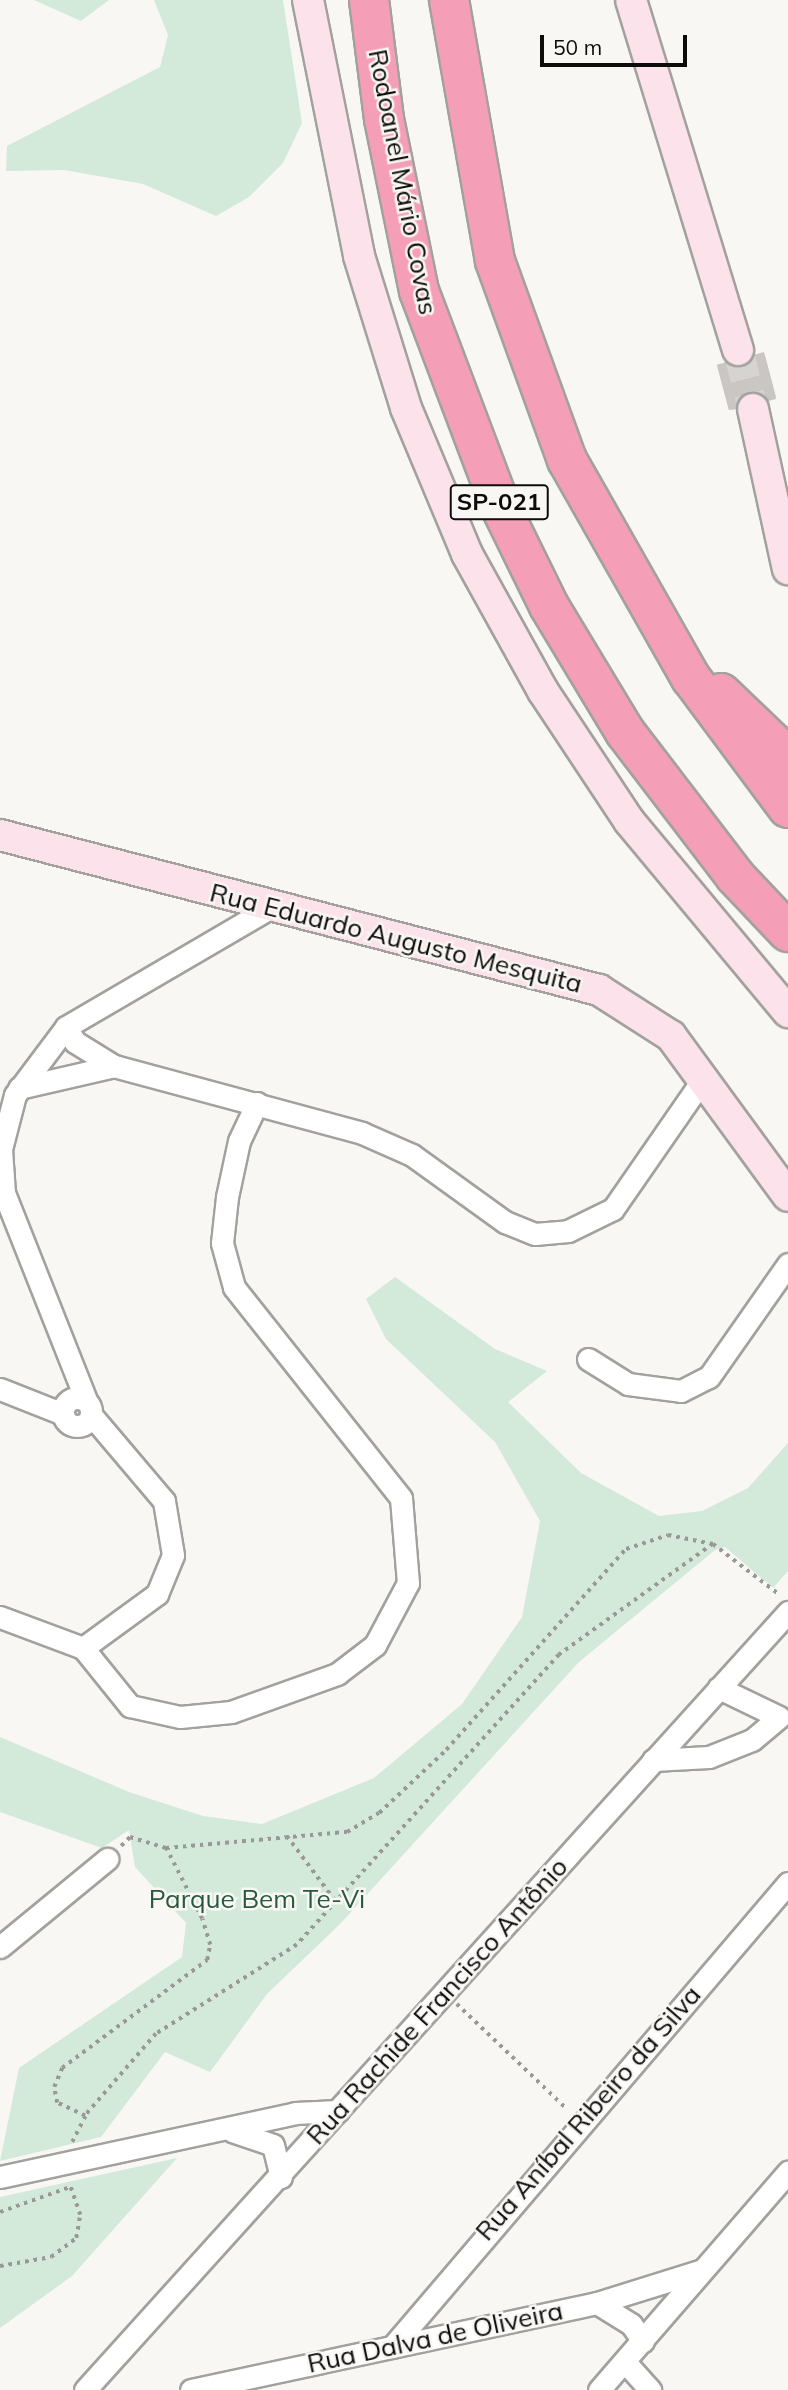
<!DOCTYPE html>
<meta charset="utf-8">
<style>
body{margin:0}
#map{position:relative;width:788px;height:2390px;overflow:hidden;background:#f8f7f4;font-family:Mulish,sans-serif}
div>[style]{position:absolute}
[style*='--x']{left:calc(var(--x)*1px);top:calc(var(--y)*1px);width:calc(var(--w)*1px);rotate:calc(var(--a)*1deg)}
.green>*{inset:0;background:#d3e9d9}
.shadow>*{inset:0;background:#0003}
.building>*{inset:0;background:#c9c6c4;transform-origin:0 0}
.secondary-tunnel>*{height:30px;margin-top:-15px;transform-origin:0;background:repeating-linear-gradient(90deg,#d5d4d1 0 30px,transparent 0 45px)}
.path>*{height:3.5px;margin-top:-1.75px;transform-origin:0;background:repeating-linear-gradient(90deg,#999896 0 3.5px,transparent 0 8.5px)}
.roads{filter:drop-shadow(2px 0 #a2a19e) drop-shadow(-2px 0 #a2a19e) drop-shadow(0 2px #a2a19e) drop-shadow(0 -2px #a2a19e)}
.minor>*{height:21px;margin:-10.5px;padding:0 10.5px;transform-origin:10.5px;border-radius:10.5px;background:#fff}
.minor>.ring{margin:-10.5px;padding:0;box-sizing:content-box;background:none;border:21px solid #fff;border-radius:50%}
.secondary>*{height:30px;margin:-15px;padding:0 15px;transform-origin:15px;border-radius:15px;background:#fce2ea}
.motorway>*{height:38px;margin:-19px;padding:0 19px;transform-origin:19px;border-radius:19px;background:#f59eb8}
span{translate:-50% -50%;white-space:nowrap;text-align:center;line-height:1.15;-webkit-text-stroke:5px #f8f7f4;paint-order:stroke}
.shield-label span{padding:2px 5px;background:#f8f7f4;border:2px solid;border-radius:5px;-webkit-text-stroke-width:0}
.shield-label{font-size:24px;color:#0d0c0b;font-weight:700}
.street-label{font-size:26px;color:#0d0c0b}
.park-label{font-size:26px;color:#275a3b}
.scale{position:absolute;left:540px;top:35px;width:147px;height:32px;box-sizing:border-box;border:4px solid #0d0c0b;border-top:0;padding-left:9px;font-size:21px;line-height:24px;white-space:nowrap;color:#0d0c0b;-webkit-text-stroke:5px #f8f7f4;paint-order:stroke}
</style>
<div id="map">
<div class="green">
<i style="clip-path:polygon(34px 0,109px 0,81px 21px)"></i>
<i style="clip-path:polygon(154px 0,283px 0,302px 123px,283px 163px,249px 197px,216px 216px,143px 184px,64px 170px,6px 171px,7px 146px,160px 67px,168px 35px)"></i>
<i style="clip-path:polygon(395px 1277px,495px 1349px,547px 1371px,508px 1402px,581px 1473px,659px 1516px,702px 1511px,748px 1488px,788px 1443px,788px 1571px,773px 1588px,725px 1547px,715px 1550px,579px 1662px,341px 1923px,267px 1994px,210px 2072px,165px 2052px,101px 2137px,0 2161px,19px 2068px,182px 1957px,186px 1923px,135px 1867px,129px 1830px,102px 1848px,0 1812px,0 1737px,129px 1792px,203px 1816px,262px 1824px,374px 1778px,462px 1704px,522px 1617px,540px 1521px,495px 1442px,386px 1339px,366px 1299px)"></i>
<i style="clip-path:polygon(177px 2158px,72px 2276px,0 2328px,0 2197px)"></i>
</div>
<div class="shadow">
<i style="clip-path:polygon(765px 356px,776px 399px,732px 410px,730px 409px)"></i>
</div>
<div class="building">
<i style="left:764px;top:352px;width:47px;height:49px;rotate:75deg"></i>
</div>
<div class="secondary-tunnel">
<i style="--x:738;--y:350;--w:61;--a:75.7"></i>
</div>
<div class="path">
<i style="--x:713;--y:1544;--w:190;--a:144.2"></i>
<i style="--x:559;--y:1655;--w:391;--a:132.1"></i>
<i style="--x:297;--y:1945;--w:167;--a:147.7"></i>
<i style="--x:156;--y:2034;--w:108;--a:130.9"></i>
<i style="--x:85;--y:2116;--w:31;--a:-155"></i>
<i style="--x:57;--y:2103;--w:16;--a:-101"></i>
<i style="--x:54;--y:2087;--w:21;--a:-67"></i>
<i style="--x:62;--y:2068;--w:181;--a:-36.7"></i>
<i style="--x:207;--y:1960;--w:15;--a:-79"></i>
<i style="--x:210;--y:1945;--w:27;--a:-107"></i>
<i style="--x:202;--y:1919;--w:80;--a:-116.9"></i>
<i style="--x:166;--y:1848;--w:182;--a:-5.1"></i>
<i style="--x:347;--y:1832;--w:37;--a:-31"></i>
<i style="--x:379;--y:1813;--w:92;--a:-43.2"></i>
<i style="--x:446;--y:1750;--w:270;--a:-48.2"></i>
<i style="--x:626;--y:1549;--w:44;--a:-18.4"></i>
<i style="--x:668;--y:1535;--w:46;--a:11.3"></i>
<i style="--x:713;--y:1544;--w:84;--a:37.3"></i>
<i style="--x:287;--y:1836;--w:79;--a:53.3"></i>
<i style="--x:121;--y:1846;--w:13;--a:-45"></i>
<i style="--x:130;--y:1837;--w:38;--a:17"></i>
<i style="--x:457;--y:2004;--w:153;--a:43.7"></i>
<i style="--x:72;--y:2142;--w:29;--a:-63"></i>
<i style="--x:0;--y:2212;--w:74;--a:-19.7"></i>
<i style="--x:0;--y:2266;--w:52;--a:-10"></i>
<i style="--x:51;--y:2257;--w:31;--a:-37"></i>
<i style="--x:76;--y:2238;--w:23;--a:-80"></i>
<i style="--x:80;--y:2215;--w:34;--a:-109"></i>
</div>
<div class="roads">
<div class="minor">
<i style="--x:66;--y:1027;--w:17;--a:59"></i>
<i style="--x:75;--y:1042;--w:46;--a:31.6"></i>
<i style="--x:114;--y:1066;--w:257;--a:15.1"></i>
<i style="--x:362;--y:1133;--w:55;--a:23.7"></i>
<i style="--x:412;--y:1155;--w:115;--a:35.8"></i>
<i style="--x:505;--y:1222;--w:32;--a:22"></i>
<i style="--x:535;--y:1234;--w:33;--a:-5"></i>
<i style="--x:568;--y:1231;--w:50;--a:-26.1"></i>
<i style="--x:613;--y:1209;--w:158;--a:-55.3"></i>
<i style="--x:19;--y:1088;--w:98;--a:-13"></i>
<i style="--x:588;--y:1359;--w:47;--a:32"></i>
<i style="--x:628;--y:1384;--w:53;--a:7.5"></i>
<i style="--x:681;--y:1391;--w:31;--a:-27"></i>
<i style="--x:709;--y:1377;--w:138;--a:-55"></i>
<i style="--x:0;--y:1389;--w:68;--a:21.6"></i>
<i class="ring" style="left:63px;top:1398px;width:7px;height:7px"></i>
<i style="--x:86;--y:1400;--w:223;--a:-111.6"></i>
<i style="--x:4;--y:1193;--w:44;--a:-93.9"></i>
<i style="--x:1;--y:1149;--w:56;--a:-75.5"></i>
<i style="--x:15;--y:1095;--w:85;--a:-53.1"></i>
<i style="--x:66;--y:1027;--w:238;--a:-30.3"></i>
<i style="--x:0;--y:1617;--w:89;--a:20.5"></i>
<i style="--x:83;--y:1648;--w:75;--a:51"></i>
<i style="--x:130;--y:1706;--w:51;--a:12.4"></i>
<i style="--x:180;--y:1717;--w:51;--a:-5.6"></i>
<i style="--x:231;--y:1712;--w:113;--a:-19.7"></i>
<i style="--x:337;--y:1674;--w:48;--a:-37.3"></i>
<i style="--x:375;--y:1645;--w:70;--a:-62"></i>
<i style="--x:408;--y:1583;--w:85;--a:-94.7"></i>
<i style="--x:401;--y:1498;--w:269;--a:-128.4"></i>
<i style="--x:234;--y:1287;--w:46;--a:-105.3"></i>
<i style="--x:222;--y:1243;--w:46;--a:-83.8"></i>
<i style="--x:227;--y:1197;--w:57;--a:-77.9"></i>
<i style="--x:239;--y:1141;--w:42;--a:-64.7"></i>
<i style="--x:83;--y:1648;--w:92;--a:-36.1"></i>
<i style="--x:157;--y:1594;--w:42;--a:-67.7"></i>
<i style="--x:173;--y:1555;--w:55;--a:-99.5"></i>
<i style="--x:164;--y:1501;--w:113;--a:-130.3"></i>
<i style="--x:653;--y:1760;--w:56;--a:-3.1"></i>
<i style="--x:709;--y:1757;--w:46;--a:-21.6"></i>
<i style="--x:752;--y:1740;--w:35;--a:-40"></i>
<i style="--x:779;--y:1717;--w:67;--a:-154.2"></i>
<i style="--x:0;--y:1947;--w:139;--a:-39.4"></i>
<i style="--x:232;--y:2131;--w:43;--a:18.9"></i>
<i style="--x:273;--y:2145;--w:33;--a:76"></i>
<i style="--x:0;--y:2177;--w:302;--a:-12.2"></i>
<i style="--x:295;--y:2113;--w:43;--a:-2.7"></i>
<i style="--x:597;--y:2303;--w:40;--a:32"></i>
<i style="--x:631;--y:2324;--w:21;--a:55"></i>
<i style="--x:392;--y:2347;--w:610;--a:-49.52"></i>
<i style="--x:625;--y:2362;--w:38;--a:48"></i>
<i style="--x:85;--y:2390;--w:1049;--a:-47.9"></i>
<i style="--x:191;--y:2390;--w:415;--a:-12.1"></i>
<i style="--x:597;--y:2303;--w:108;--a:-17.3"></i>
<i style="--x:599;--y:2390;--w:289;--a:-49.1"></i>
</div>
<div class="secondary">
<i style="--x:308;--y:0;--w:261;--a:78.7"></i>
<i style="--x:359;--y:256;--w:159;--a:72.8"></i>
<i style="--x:406;--y:408;--w:158;--a:67.3"></i>
<i style="--x:467;--y:554;--w:157;--a:61"></i>
<i style="--x:543;--y:691;--w:156;--a:56.5"></i>
<i style="--x:629;--y:821;--w:249;--a:50.2"></i>
<i style="--x:631;--y:0;--w:366;--a:73"></i>
<i style="--x:753;--y:409;--w:164;--a:77.7"></i>
<i style="--x:0;--y:835;--w:619;--a:14.51"></i>
<i style="--x:599;--y:990;--w:85;--a:32.6"></i>
<i style="--x:671;--y:1036;--w:198;--a:53.8"></i>
</div>
<div class="motorway">
<i style="--x:369;--y:0;--w:120;--a:82.8"></i>
<i style="--x:384;--y:119;--w:176;--a:78.5"></i>
<i style="--x:419;--y:291;--w:232;--a:69.3"></i>
<i style="--x:501;--y:508;--w:109;--a:63.9"></i>
<i style="--x:549;--y:606;--w:147;--a:58.9"></i>
<i style="--x:625;--y:732;--w:181;--a:52.6"></i>
<i style="--x:735;--y:876;--w:77;--a:46.6"></i>
<i style="--x:449;--y:0;--w:265;--a:80"></i>
<i style="--x:495;--y:261;--w:212;--a:70.1"></i>
<i style="--x:567;--y:460;--w:251;--a:60.4"></i>
<i style="--x:691;--y:678;--w:162;--a:53.3"></i>
<i style="--x:721;--y:693;--w:93;--a:43.7"></i>
</div>
</div>
<div class="shield-label">
<span style="left:499px;top:502px">SP-021</span>
</div>
<div class="street-label">
<span style="left:403px;top:182px;rotate:79deg">Rodoanel Mário Covas</span>
<span style="left:396px;top:938px;rotate:14deg">Rua Eduardo Augusto Mesquita</span>
<span style="left:437px;top:2001px;rotate:-48deg">Rua Rachide Francisco Antônio</span>
<span style="left:588px;top:2113px;rotate:-49deg">Rua Aníbal Ribeiro da Silva</span>
<span style="left:435px;top:2337px;rotate:-12deg">Rua Dalva de Oliveira</span>
</div>
<div class="park-label">
<span style="left:257px;top:1899px">Parque Bem Te-Vi</span>
</div>
<div class="scale">50 m</div>
</div>
